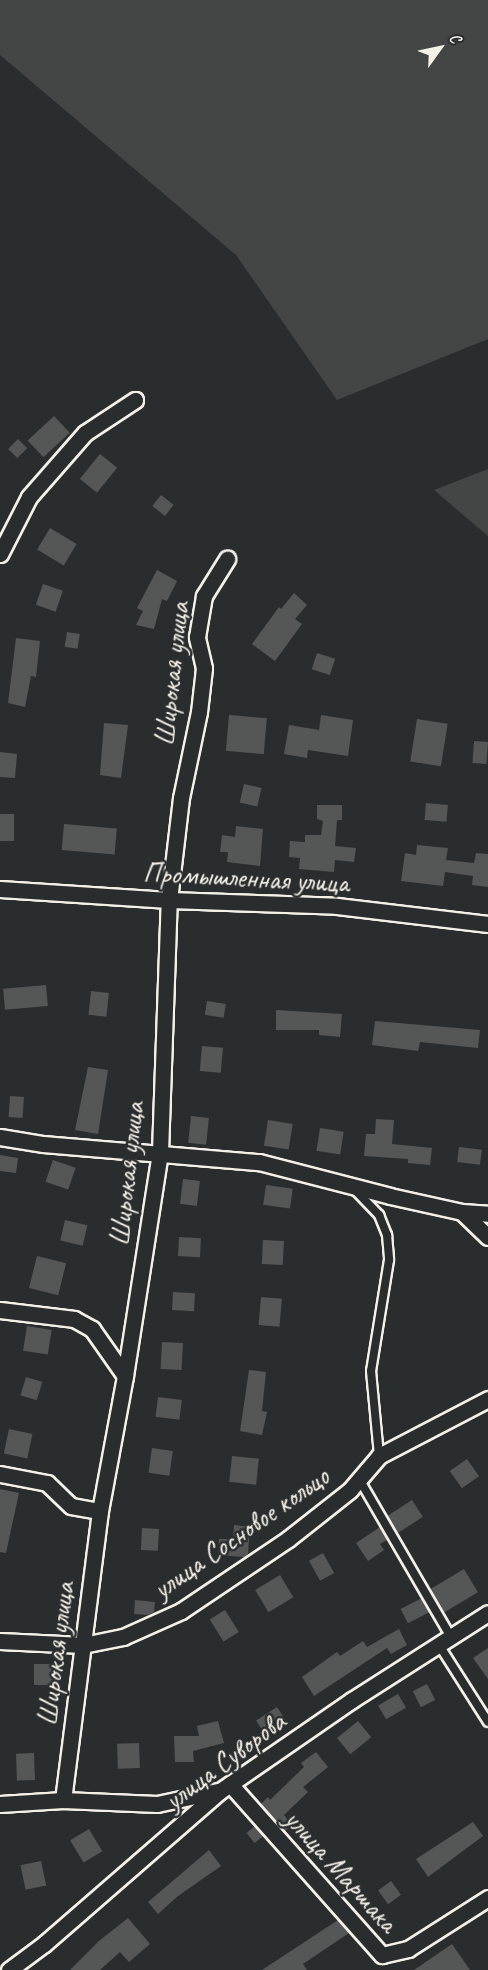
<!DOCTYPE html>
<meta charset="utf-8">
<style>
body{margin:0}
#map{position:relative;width:488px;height:1970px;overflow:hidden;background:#2a2d2e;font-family:Caveat,sans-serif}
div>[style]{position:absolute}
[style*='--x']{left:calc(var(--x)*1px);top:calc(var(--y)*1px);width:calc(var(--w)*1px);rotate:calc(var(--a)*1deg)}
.green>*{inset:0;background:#444645}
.building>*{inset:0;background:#555756;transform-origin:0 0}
.roads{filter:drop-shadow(2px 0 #f4f1e8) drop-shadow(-2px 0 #f4f1e8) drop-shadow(0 2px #f4f1e8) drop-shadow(0 -2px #f4f1e8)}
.lane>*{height:8px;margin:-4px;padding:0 4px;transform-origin:4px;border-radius:4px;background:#2a2d2e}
.street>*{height:15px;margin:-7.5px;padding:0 7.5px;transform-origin:7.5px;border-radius:7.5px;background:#2a2d2e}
span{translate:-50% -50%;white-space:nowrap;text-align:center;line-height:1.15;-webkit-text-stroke:5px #2a2d2e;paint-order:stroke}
.street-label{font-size:28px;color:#f4f1e8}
.north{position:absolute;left:410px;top:18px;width:60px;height:60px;-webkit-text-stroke:4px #2a2d2e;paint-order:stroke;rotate:57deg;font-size:16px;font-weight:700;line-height:24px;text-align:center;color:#f4f1e8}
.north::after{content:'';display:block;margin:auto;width:21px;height:27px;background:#f4f1e8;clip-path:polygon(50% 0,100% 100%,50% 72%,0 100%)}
</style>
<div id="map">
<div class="green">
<i style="clip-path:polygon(0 0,488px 0,488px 339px,337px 400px,236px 255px,0 55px)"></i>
<i style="clip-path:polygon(488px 469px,488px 536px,434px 490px)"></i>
</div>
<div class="building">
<i style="left:54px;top:416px;width:23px;height:36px;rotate:47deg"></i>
<i style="left:18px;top:439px;width:13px;height:14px;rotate:45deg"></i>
<i style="left:100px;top:454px;width:22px;height:32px;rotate:39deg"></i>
<i style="left:161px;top:495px;width:16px;height:14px;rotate:38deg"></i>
<i style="left:50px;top:528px;width:31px;height:25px;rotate:31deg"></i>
<i style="clip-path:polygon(157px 570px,177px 581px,167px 601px,162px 599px,154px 629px,136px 625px,143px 611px,137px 608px)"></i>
<i style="left:43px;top:584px;width:21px;height:22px;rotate:19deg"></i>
<i style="clip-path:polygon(294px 593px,307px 605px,295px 619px,302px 624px,275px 661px,252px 644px,279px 607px,281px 609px)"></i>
<i style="left:67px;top:632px;width:13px;height:15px;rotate:9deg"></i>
<i style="clip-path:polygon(16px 638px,40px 641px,36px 677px,31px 676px,25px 707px,8px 703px)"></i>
<i style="left:317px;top:653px;width:19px;height:17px;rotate:18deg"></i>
<i style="left:229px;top:715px;width:38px;height:36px;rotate:5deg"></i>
<i style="clip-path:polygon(321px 715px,353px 720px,348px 756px,308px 750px,307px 758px,284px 754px,289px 725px,319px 730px)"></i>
<i style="left:417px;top:719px;width:31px;height:43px;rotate:9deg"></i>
<i style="clip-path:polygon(104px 723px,128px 725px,121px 778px,100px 775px)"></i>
<i style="left:474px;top:741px;width:14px;height:22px;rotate:4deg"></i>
<i style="clip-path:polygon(0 752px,17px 754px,15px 778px,0 777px)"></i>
<i style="left:244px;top:784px;width:18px;height:19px;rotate:13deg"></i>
<i style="left:426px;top:803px;width:22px;height:17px;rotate:5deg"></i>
<i style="clip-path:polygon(317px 805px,342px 805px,342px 820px,337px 820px,335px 846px,356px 848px,354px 862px,335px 860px,334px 872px,299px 869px,300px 858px,289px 857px,290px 841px,305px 842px,305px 835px,321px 835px,323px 821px,317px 819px)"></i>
<i style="left:0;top:814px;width:14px;height:27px"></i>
<i style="left:64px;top:824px;width:53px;height:26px;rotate:5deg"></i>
<i style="clip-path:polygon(236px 826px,263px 829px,260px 866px,227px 862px,228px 852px,220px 852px,222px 835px,235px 837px)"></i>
<i style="clip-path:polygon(417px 845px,448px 848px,446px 860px,474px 863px,476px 853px,488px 854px,488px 887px,472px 885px,473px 876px,445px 872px,443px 886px,401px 881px,405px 853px,416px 855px)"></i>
<i style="left:46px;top:985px;width:21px;height:43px;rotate:85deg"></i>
<i style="left:91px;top:991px;width:18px;height:24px;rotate:6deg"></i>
<i style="left:207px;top:1001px;width:19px;height:14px;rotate:9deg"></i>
<i style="clip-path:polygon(276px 1010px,342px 1014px,340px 1037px,319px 1035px,319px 1030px,276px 1030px)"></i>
<i style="clip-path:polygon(375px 1021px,480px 1030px,478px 1048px,420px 1042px,418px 1051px,372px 1045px)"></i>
<i style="left:202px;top:1046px;width:21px;height:25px;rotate:5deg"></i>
<i style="clip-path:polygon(88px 1067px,108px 1070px,98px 1134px,75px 1130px)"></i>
<i style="left:10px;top:1096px;width:14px;height:21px;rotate:4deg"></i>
<i style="left:191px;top:1116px;width:18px;height:27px;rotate:6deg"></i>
<i style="clip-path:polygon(376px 1119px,394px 1120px,392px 1144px,432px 1148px,430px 1165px,408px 1163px,408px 1159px,364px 1156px,366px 1134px,375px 1134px)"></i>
<i style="left:268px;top:1120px;width:25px;height:26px;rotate:9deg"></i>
<i style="left:320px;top:1128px;width:24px;height:23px;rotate:9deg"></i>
<i style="left:459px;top:1147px;width:23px;height:15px;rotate:7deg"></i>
<i style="clip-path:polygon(0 1155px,18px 1158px,16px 1173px,0 1171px)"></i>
<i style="left:53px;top:1160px;width:24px;height:23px;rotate:19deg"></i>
<i style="left:183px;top:1179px;width:17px;height:25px;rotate:7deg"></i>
<i style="left:266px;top:1185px;width:27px;height:20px;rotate:8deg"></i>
<i style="left:65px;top:1220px;width:23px;height:21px;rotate:13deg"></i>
<i style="left:179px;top:1237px;width:22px;height:19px;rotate:3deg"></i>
<i style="left:263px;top:1240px;width:21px;height:24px;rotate:3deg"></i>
<i style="left:37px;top:1256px;width:30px;height:33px;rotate:14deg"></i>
<i style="left:173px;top:1292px;width:22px;height:18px;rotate:3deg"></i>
<i style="left:261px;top:1297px;width:21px;height:28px;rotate:5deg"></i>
<i style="left:27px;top:1326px;width:25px;height:25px;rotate:9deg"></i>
<i style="left:162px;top:1342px;width:21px;height:27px;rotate:3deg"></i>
<i style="clip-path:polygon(249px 1370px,266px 1372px,262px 1411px,267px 1412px,262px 1435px,240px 1431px)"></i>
<i style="left:26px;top:1377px;width:17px;height:19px;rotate:17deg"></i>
<i style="left:158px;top:1397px;width:24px;height:20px;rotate:7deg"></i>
<i style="left:9px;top:1429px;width:24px;height:25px;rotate:12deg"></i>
<i style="left:152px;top:1448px;width:21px;height:25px;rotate:8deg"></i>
<i style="left:232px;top:1456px;width:27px;height:26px;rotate:6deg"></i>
<i style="left:467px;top:1459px;width:21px;height:21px;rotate:55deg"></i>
<i style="clip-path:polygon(0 1489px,19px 1493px,6px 1553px,0 1552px)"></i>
<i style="left:412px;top:1500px;width:20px;height:29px;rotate:57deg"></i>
<i style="clip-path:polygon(234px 1525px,250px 1527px,248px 1554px,244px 1557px,218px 1555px,219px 1539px,233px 1539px)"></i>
<i style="clip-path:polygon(380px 1527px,387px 1540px,380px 1544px,384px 1550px,368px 1561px,356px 1543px)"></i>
<i style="left:142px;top:1528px;width:17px;height:22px;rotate:3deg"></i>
<i style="left:323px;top:1553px;width:23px;height:16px;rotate:61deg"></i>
<i style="left:464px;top:1569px;width:27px;height:39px;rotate:59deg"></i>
<i style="left:280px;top:1575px;width:26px;height:29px;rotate:59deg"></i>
<i style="left:422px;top:1598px;width:16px;height:24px;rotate:63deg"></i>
<i style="clip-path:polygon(135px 1600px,155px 1602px,154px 1612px,148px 1615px,134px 1614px)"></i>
<i style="left:225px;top:1610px;width:26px;height:18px;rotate:58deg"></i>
<i style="clip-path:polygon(399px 1629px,407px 1645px,391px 1654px,387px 1648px,314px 1696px,302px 1677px,337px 1652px,340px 1656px,363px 1641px,367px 1647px)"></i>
<i style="clip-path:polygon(488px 1648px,488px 1679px,473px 1658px)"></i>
<i style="left:34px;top:1664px;width:19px;height:21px"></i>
<i style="left:427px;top:1684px;width:18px;height:16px;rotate:63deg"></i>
<i style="left:398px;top:1694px;width:16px;height:23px;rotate:60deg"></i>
<i style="left:277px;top:1707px;width:17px;height:25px;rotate:57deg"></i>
<i style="clip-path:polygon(218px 1721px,224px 1743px,193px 1751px,194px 1762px,175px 1762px,174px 1736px,199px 1736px,197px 1726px)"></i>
<i style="left:358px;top:1721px;width:21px;height:27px;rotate:51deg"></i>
<i style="left:139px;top:1743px;width:25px;height:22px;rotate:88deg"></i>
<i style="clip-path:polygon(316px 1752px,328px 1767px,303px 1787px,308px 1792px,284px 1815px,292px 1825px,285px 1831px,261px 1804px,268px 1797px,270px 1800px,304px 1767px,301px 1763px)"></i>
<i style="left:34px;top:1753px;width:27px;height:18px;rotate:88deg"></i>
<i style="clip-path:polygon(473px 1822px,483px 1836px,428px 1877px,416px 1859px)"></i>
<i style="left:255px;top:1826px;width:13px;height:11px;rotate:51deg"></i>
<i style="left:89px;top:1829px;width:26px;height:22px;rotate:59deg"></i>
<i style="clip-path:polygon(209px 1850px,221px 1866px,178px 1896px,158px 1914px,148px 1902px)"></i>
<i style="left:41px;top:1861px;width:25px;height:21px;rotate:78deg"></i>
<i style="left:391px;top:1881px;width:17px;height:16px;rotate:54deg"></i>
<i style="clip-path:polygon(128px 1918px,150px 1944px,129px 1962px,120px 1952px,100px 1970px,70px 1970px,99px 1941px)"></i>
<i style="clip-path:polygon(338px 1920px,349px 1933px,303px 1964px,307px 1970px,262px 1970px)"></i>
<i style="clip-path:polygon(452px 1944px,470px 1970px,414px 1970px)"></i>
</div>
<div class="roads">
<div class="lane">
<i style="--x:355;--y:1190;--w:35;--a:46"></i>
<i style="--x:379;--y:1215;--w:22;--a:68"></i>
<i style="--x:387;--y:1235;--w:25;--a:85"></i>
<i style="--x:389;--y:1260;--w:112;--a:99.2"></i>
<i style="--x:371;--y:1371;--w:85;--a:84.6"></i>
<i style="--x:359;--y:1479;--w:183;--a:59.8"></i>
<i style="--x:439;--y:1645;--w:91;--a:57.5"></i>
</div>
<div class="street">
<i style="--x:0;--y:554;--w:64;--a:-63"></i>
<i style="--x:29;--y:497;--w:85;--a:-48.8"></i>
<i style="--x:85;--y:433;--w:60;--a:-33.4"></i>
<i style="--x:0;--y:889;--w:169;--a:3.7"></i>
<i style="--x:169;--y:900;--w:168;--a:2"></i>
<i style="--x:337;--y:906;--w:152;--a:6.8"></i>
<i style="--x:0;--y:1137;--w:44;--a:9.2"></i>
<i style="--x:43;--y:1144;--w:217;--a:4.8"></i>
<i style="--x:259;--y:1162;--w:135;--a:14.5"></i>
<i style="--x:390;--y:1196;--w:74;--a:12.5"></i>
<i style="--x:462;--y:1212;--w:26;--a:4"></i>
<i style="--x:462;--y:1212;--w:36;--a:44"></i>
<i style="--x:0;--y:1310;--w:75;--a:6.9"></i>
<i style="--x:74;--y:1319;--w:21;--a:29"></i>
<i style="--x:92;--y:1329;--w:57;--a:54.9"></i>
<i style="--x:0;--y:1474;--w:48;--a:10.8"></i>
<i style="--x:47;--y:1483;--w:33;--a:44"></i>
<i style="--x:71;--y:1506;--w:29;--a:10"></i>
<i style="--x:0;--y:1641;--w:83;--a:2.8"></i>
<i style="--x:83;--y:1645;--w:41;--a:-11.3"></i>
<i style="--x:123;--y:1637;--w:64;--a:-24.1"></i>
<i style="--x:181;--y:1611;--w:129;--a:-33.9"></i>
<i style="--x:288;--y:1539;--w:79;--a:-38.3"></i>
<i style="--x:350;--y:1490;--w:45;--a:-49.5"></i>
<i style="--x:379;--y:1456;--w:123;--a:-27.6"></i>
<i style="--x:230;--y:1784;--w:229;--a:48.4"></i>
<i style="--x:382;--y:1955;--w:27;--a:-13"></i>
<i style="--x:408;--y:1949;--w:95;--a:-32.5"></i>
<i style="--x:63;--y:1800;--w:291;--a:-82.7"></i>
<i style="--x:100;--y:1511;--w:137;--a:-79.5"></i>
<i style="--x:125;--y:1376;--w:227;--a:-81.1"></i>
<i style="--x:160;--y:1152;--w:252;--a:-88"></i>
<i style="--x:169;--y:900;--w:103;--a:-83.3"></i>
<i style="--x:181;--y:798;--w:88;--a:-78.2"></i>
<i style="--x:199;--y:712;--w:44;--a:-83.5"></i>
<i style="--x:204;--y:668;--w:32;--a:-103"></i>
<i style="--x:197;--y:637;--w:42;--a:-80.3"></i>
<i style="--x:204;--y:596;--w:44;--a:-58.1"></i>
<i style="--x:0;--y:1804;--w:63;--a:-3.6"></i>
<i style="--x:63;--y:1800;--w:94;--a:2.4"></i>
<i style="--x:157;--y:1804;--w:62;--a:-12"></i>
<i style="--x:9;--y:1970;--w:44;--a:-36.6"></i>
<i style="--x:44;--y:1944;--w:233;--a:-41"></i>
<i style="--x:220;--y:1791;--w:160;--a:-34.6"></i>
<i style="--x:352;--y:1700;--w:161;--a:-32.6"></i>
</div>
</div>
<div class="street-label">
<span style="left:172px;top:674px;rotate:-84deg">Широкая улица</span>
<span style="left:246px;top:878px;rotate:3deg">Промышленная улица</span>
<span style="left:127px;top:1174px;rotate:-84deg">Широкая улица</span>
<span style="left:241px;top:1533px;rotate:-35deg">улица Сосновое кольцо</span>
<span style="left:56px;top:1654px;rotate:-83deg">Широкая улица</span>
<span style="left:225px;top:1761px;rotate:-37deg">улица Суворова</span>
<span style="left:341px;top:1871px;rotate:48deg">улица Маршака</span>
</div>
<div class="north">С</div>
</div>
